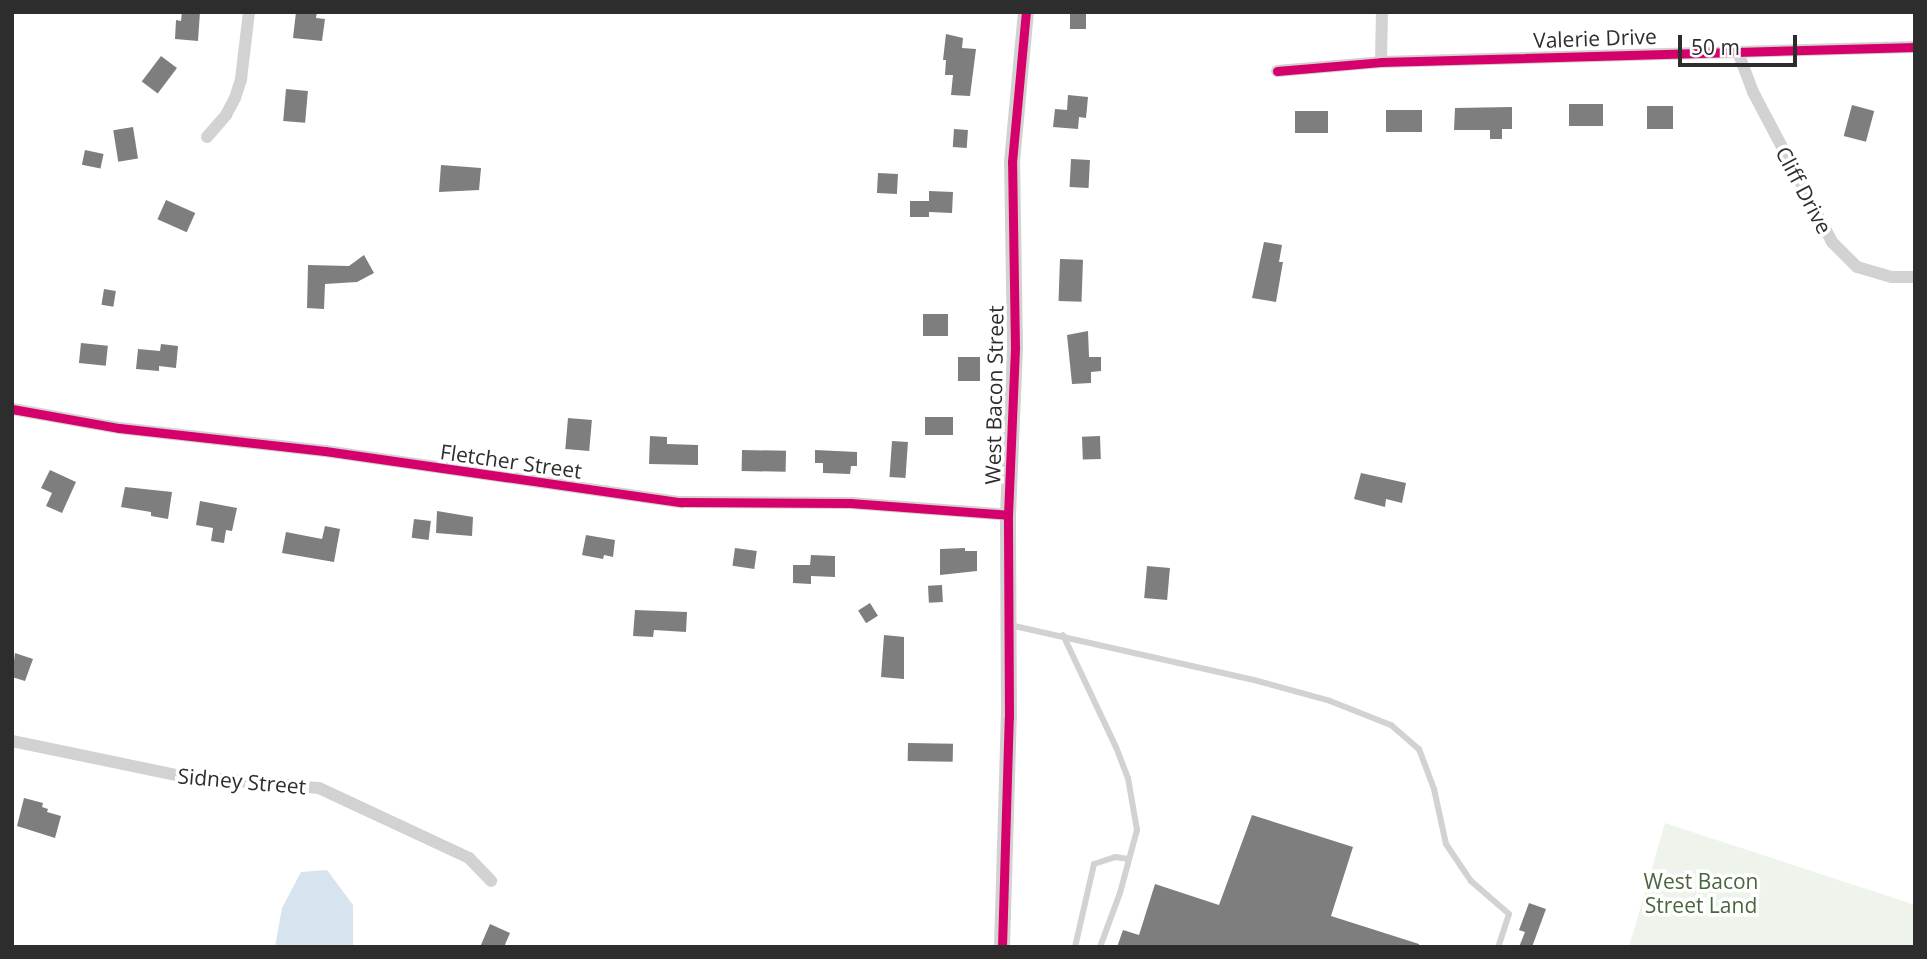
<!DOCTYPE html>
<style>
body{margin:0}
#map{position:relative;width:1927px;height:959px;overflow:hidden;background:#fff;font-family:"Open Sans",sans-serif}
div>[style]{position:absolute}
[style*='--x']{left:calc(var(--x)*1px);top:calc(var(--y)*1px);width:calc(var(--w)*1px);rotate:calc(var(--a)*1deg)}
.green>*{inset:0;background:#eef3eb}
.water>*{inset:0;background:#d8e3f0}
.building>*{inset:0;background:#7e7e7e;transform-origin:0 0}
.service>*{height:6px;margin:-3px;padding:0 3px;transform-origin:3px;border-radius:3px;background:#d2d2d2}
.minor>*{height:12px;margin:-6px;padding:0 6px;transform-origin:6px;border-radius:6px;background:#d2d2d2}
.tertiary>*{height:16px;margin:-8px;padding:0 8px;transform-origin:8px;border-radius:8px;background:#d2d2d2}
.cycleway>*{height:9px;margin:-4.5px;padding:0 4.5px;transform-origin:4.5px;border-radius:4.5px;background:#d6006c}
span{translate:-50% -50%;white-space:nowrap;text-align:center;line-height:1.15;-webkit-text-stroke:7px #fff;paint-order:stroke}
.street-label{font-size:21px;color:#2d2d2d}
.park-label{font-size:21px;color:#4a663d}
.frame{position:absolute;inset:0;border:14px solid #2d2d2d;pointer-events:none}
.scale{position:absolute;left:1678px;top:35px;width:119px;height:32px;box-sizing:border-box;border:4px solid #2d2d2d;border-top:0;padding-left:9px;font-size:21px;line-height:24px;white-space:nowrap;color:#2d2d2d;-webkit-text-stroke:5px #fff;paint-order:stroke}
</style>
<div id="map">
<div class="green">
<i style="clip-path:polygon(1665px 823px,1915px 905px,1915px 947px,1629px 947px)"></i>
</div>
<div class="water">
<i style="clip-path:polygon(327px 870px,353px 905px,353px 947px,275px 947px,282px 908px,301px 872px)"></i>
</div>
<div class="building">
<i style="clip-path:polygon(182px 12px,200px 12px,198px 41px,175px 39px,176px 20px,181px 21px)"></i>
<i style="clip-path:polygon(296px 12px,317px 12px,316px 18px,325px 19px,322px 41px,293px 38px)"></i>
<i style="left:1070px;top:12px;width:16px;height:17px"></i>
<i style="clip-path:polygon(946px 34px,963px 38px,962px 48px,976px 49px,970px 96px,951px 95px,953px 75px,945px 75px,946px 60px,943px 60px)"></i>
<i style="left:161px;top:56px;width:20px;height:32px;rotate:37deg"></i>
<i style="left:286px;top:89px;width:22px;height:32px;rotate:5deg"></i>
<i style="clip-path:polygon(1068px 95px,1088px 97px,1086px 118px,1079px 117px,1078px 129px,1053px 127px,1055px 109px,1067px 110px)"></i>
<i style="left:1569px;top:104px;width:34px;height:22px"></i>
<i style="left:1852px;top:105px;width:23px;height:32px;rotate:15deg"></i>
<i style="left:1673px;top:106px;width:23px;height:26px;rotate:90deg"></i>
<i style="clip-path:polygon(1512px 107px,1512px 129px,1502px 129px,1502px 139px,1490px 139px,1490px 130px,1454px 130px,1455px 108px)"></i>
<i style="left:1386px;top:110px;width:36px;height:22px"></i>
<i style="left:1295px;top:111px;width:33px;height:22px"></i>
<i style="left:133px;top:127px;width:32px;height:20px;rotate:81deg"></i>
<i style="left:954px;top:129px;width:14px;height:18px;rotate:4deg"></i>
<i style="left:85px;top:150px;width:19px;height:15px;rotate:12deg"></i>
<i style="left:1071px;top:159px;width:19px;height:28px;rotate:3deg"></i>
<i style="clip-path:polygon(441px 165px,481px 168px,479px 190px,439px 192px)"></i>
<i style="left:878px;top:173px;width:20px;height:20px;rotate:3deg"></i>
<i style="clip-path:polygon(929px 191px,953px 192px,952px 213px,929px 212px,929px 217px,910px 217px,910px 201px,929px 201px)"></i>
<i style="left:166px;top:200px;width:32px;height:21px;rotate:24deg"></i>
<i style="clip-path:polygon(1264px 242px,1282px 245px,1279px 262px,1283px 262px,1276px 302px,1252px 298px)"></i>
<i style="clip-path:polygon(364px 255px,374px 273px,357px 282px,325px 284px,324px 309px,307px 308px,308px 265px,349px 266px)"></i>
<i style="left:1060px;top:259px;width:23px;height:42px;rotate:2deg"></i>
<i style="left:104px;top:289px;width:12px;height:16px;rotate:9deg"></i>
<i style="left:923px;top:314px;width:25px;height:22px"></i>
<i style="clip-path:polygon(1088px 331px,1089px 357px,1101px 357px,1101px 371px,1091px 372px,1091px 383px,1072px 384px,1067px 335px)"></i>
<i style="left:81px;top:343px;width:27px;height:20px;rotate:6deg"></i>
<i style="clip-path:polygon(161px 344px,178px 346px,176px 368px,159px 366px,159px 371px,136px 369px,138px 349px,160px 351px)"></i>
<i style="left:958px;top:357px;width:22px;height:24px"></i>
<i style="left:925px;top:417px;width:28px;height:18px"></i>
<i style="left:568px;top:418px;width:24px;height:31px;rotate:5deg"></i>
<i style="clip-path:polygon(650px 436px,667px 437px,667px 444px,698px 445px,698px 465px,649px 464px)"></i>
<i style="left:1100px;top:436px;width:23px;height:18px;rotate:88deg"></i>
<i style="left:892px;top:441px;width:16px;height:36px;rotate:4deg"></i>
<i style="left:742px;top:450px;width:44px;height:21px;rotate:1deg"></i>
<i style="clip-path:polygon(815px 450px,857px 452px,857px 466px,851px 466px,850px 474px,823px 473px,823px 463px,815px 463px)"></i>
<i style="clip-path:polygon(50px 470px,76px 482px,62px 513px,46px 506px,52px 493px,41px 488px)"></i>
<i style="clip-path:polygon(1361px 473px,1406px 483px,1402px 503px,1386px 499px,1385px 507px,1354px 499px)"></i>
<i style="clip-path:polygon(125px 487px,172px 492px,168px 519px,151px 516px,151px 512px,121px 507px)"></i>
<i style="clip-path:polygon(200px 501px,237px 508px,232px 531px,226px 530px,224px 543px,211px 541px,213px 528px,196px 525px)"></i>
<i style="clip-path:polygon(437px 511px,473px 517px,472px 536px,436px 533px)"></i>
<i style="left:414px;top:519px;width:17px;height:19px;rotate:7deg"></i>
<i style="clip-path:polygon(325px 526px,340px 529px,334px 562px,282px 553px,286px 532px,322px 539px)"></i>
<i style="clip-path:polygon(586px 535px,615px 540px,613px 557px,604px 555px,603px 559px,582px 555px)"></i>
<i style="left:735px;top:548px;width:22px;height:18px;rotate:8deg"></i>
<i style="clip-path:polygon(965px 548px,965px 551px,977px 551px,977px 571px,940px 575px,940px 549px)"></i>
<i style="clip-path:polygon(811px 555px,835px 556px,835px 577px,811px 576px,811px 584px,793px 583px,793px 565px,810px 565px)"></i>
<i style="left:1147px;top:566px;width:23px;height:32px;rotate:5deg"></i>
<i style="left:942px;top:585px;width:17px;height:14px;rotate:87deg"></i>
<i style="left:870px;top:603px;width:15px;height:14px;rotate:58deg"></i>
<i style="clip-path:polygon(635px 610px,687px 612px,686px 632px,654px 630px,653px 637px,633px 636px)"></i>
<i style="clip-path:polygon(884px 635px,904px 637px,904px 679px,881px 677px)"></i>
<i style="clip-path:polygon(15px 653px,33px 659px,25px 681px,12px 677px)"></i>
<i style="left:908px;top:743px;width:45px;height:18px;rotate:1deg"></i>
<i style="clip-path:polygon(24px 798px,43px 803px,42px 807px,48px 809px,47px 812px,61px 816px,55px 838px,17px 826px)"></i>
<i style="clip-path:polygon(1252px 815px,1353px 847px,1331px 916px,1419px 944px,1419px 947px,1117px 947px,1123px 930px,1139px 935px,1155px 884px,1219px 905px)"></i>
<i style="clip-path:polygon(1529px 903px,1546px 909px,1532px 947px,1519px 947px,1525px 932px,1519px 930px)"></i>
<i style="clip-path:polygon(490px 924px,510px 933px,504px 947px,480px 947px)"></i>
</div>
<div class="service">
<i style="--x:1010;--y:625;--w:250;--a:12.7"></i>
<i style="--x:1254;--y:680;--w:79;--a:15.4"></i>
<i style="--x:1330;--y:701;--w:66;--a:21.5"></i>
<i style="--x:1391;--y:725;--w:37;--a:41"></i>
<i style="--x:1419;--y:749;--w:43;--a:69.4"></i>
<i style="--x:1434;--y:789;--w:56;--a:77.7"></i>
<i style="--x:1446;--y:844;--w:45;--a:56"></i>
<i style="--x:1471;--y:881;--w:50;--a:41"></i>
<i style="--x:1509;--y:914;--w:35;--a:108"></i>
<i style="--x:1063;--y:635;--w:124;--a:64.7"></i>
<i style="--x:1116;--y:747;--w:33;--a:69"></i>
<i style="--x:1128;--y:778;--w:53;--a:80.2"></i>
<i style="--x:1137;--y:830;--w:65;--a:105.1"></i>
<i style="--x:1120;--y:893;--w:58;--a:110.3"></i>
<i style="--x:1075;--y:947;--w:85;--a:-77.1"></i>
<i style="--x:1094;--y:864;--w:22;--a:-18"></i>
<i style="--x:1115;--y:857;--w:14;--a:8"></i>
</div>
<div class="minor">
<i style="--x:1738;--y:52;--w:43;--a:69.4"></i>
<i style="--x:1753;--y:92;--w:170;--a:62.2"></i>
<i style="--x:1832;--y:242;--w:35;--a:45"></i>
<i style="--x:1857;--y:267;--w:36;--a:16"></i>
<i style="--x:1892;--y:277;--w:23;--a:0"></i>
<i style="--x:1381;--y:62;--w:50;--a:-88.9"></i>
<i style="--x:1277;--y:71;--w:104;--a:-4.9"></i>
<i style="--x:1381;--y:62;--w:534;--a:-1.61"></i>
<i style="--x:207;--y:137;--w:29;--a:-49"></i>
<i style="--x:226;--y:115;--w:19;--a:-62"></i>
<i style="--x:235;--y:98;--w:20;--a:-72"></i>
<i style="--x:241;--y:79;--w:67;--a:-83.2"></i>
<i style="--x:12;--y:409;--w:109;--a:10.1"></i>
<i style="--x:119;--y:428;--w:207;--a:6.4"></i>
<i style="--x:325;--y:451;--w:360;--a:8.2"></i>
<i style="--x:681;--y:502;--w:169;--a:0.3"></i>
<i style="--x:850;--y:503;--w:158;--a:4.3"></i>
<i style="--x:12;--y:741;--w:173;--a:11.7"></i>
<i style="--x:181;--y:776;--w:139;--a:5"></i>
<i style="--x:319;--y:788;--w:166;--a:25"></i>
<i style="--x:469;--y:858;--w:32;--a:46"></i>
</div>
<div class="tertiary">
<i style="--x:1002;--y:947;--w:230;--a:-88.3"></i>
<i style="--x:1009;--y:717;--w:202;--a:-90.3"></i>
<i style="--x:1008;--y:515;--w:167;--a:-87.6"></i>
<i style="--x:1015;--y:348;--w:186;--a:-90.9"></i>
<i style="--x:1012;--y:162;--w:151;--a:-84.7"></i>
</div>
<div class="cycleway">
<i style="--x:1277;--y:71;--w:104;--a:-4.9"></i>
<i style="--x:1381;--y:62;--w:534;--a:-1.61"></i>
<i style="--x:12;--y:409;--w:109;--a:10.1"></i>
<i style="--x:119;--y:428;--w:207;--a:6.4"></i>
<i style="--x:325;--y:451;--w:360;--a:8.2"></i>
<i style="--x:681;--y:502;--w:169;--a:0.3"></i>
<i style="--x:850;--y:503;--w:158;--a:4.3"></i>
<i style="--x:1002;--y:947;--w:230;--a:-88.3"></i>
<i style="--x:1009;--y:717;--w:202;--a:-90.3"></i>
<i style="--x:1008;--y:515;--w:167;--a:-87.6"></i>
<i style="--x:1015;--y:348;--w:186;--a:-90.9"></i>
<i style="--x:1012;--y:162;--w:151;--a:-84.7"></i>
</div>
<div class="street-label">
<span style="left:1595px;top:38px;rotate:-2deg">Valerie Drive</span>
<span style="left:1804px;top:190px;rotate:62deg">Cliff Drive</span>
<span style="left:994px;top:395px;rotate:-89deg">West Bacon Street</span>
<span style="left:511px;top:461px;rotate:8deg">Fletcher Street</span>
<span style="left:242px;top:781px;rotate:5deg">Sidney Street</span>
</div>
<div class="park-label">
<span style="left:1701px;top:893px">West Bacon<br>Street Land</span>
</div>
<div class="frame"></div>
<div class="scale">50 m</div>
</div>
